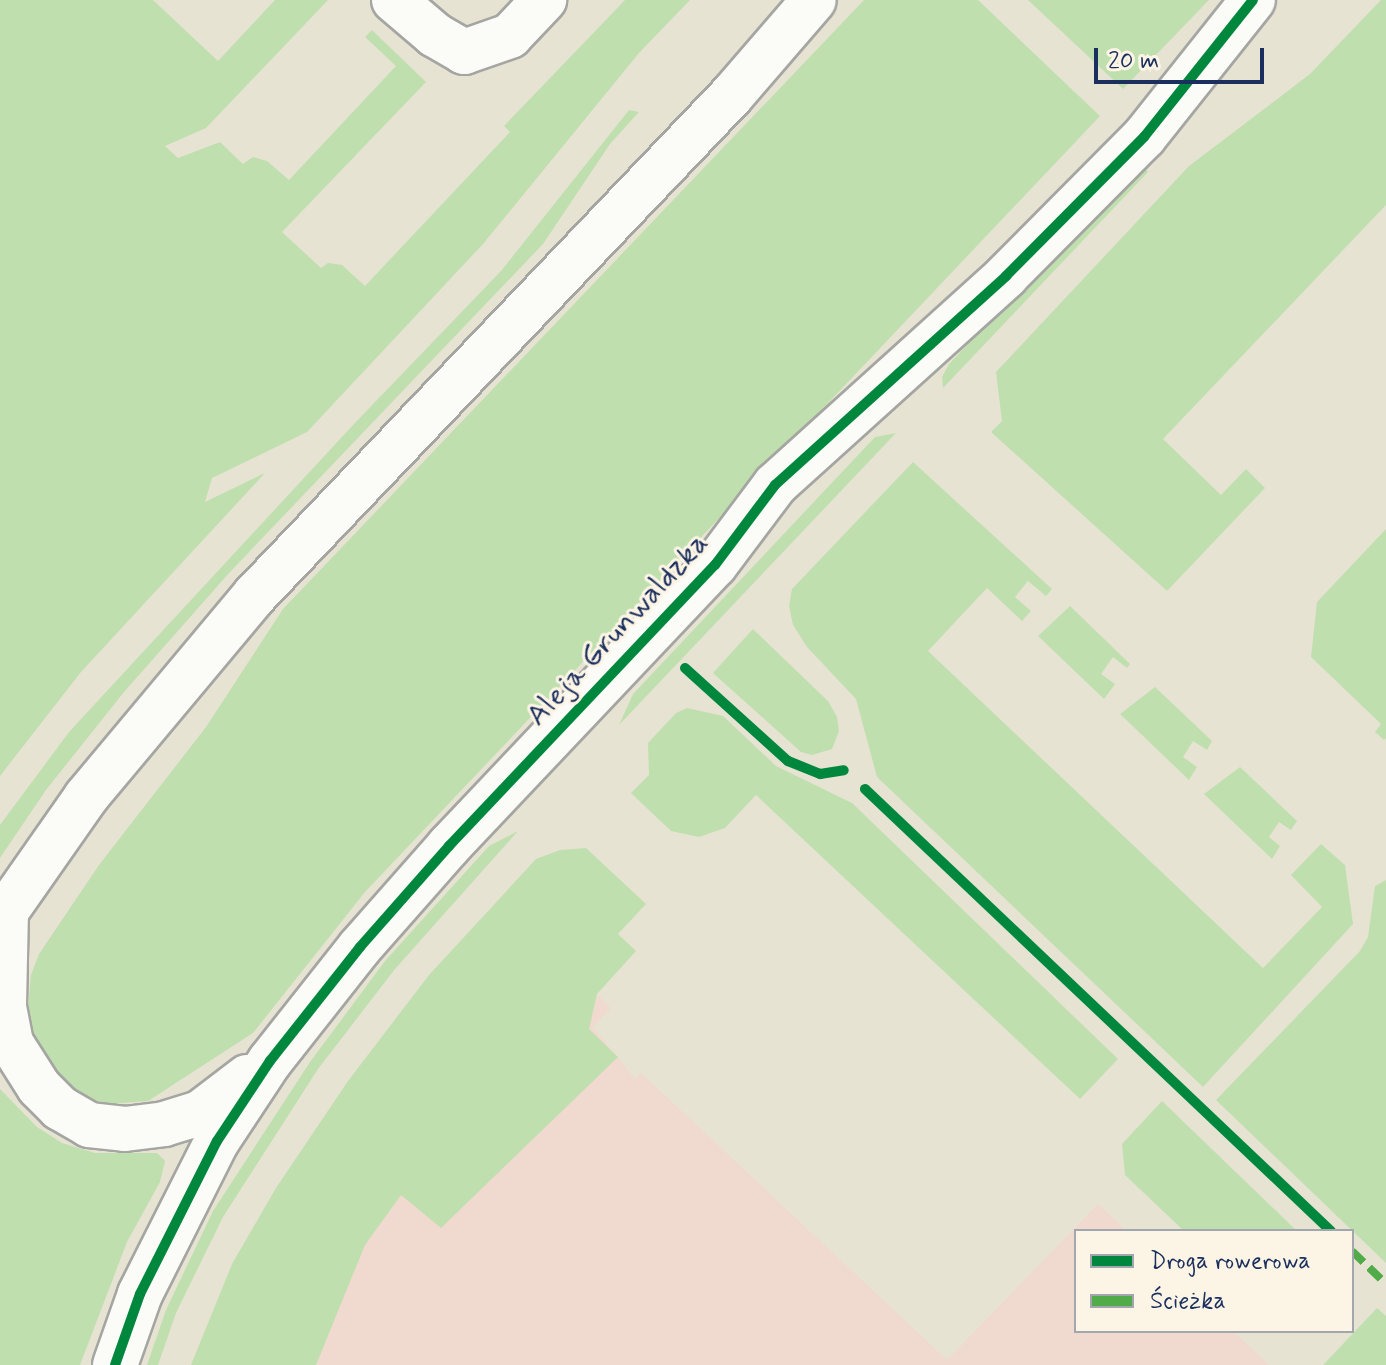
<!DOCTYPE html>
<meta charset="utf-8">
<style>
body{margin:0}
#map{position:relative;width:1386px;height:1365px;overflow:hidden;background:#e7e3d3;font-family:Mynerve,sans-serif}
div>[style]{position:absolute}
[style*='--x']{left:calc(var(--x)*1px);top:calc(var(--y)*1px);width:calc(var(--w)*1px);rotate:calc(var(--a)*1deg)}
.built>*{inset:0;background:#f0d9cf}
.green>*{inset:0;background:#c0dfae}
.roads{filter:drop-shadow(2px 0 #a5a5a2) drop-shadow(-2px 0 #a5a5a2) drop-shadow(0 2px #a5a5a2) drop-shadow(0 -2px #a5a5a2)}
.minor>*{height:44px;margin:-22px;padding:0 22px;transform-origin:22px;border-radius:22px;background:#fbfbf8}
.tertiary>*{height:44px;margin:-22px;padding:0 22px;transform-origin:22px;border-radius:22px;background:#fbfbf8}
.quiet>*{height:8px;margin-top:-4px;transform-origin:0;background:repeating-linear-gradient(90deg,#52ab49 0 16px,transparent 0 24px)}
.cycleway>*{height:10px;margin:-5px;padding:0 5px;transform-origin:5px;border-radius:5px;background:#00873e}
span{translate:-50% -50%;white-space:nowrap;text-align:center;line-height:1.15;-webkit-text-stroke:6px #fcf5e5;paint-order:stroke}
.street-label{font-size:30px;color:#1b2f5e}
.legend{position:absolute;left:1074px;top:1229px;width:280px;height:104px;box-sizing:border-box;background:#fcf5e5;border:2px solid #a2a6af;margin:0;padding:10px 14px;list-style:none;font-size:24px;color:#1b2f5e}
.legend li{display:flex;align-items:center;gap:16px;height:40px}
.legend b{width:40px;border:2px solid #a2a6af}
.scale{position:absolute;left:1094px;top:48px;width:170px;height:36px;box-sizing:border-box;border:4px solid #1b2f5e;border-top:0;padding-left:10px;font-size:24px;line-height:28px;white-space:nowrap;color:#1b2f5e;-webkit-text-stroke:6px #fcf5e5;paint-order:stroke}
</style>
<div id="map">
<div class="built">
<i style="clip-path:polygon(597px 994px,611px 1008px,593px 1027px,635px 1079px,641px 1073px,947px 1360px,1098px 1204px,1127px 1231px,1076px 1231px,1076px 1331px,1233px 1331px,1269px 1365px,287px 1365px,342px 1236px)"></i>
</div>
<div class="green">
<i style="clip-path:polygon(0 0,153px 0,218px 61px,275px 0,328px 0,206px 128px,165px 146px,178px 158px,220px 142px,243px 164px,253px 157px,267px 161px,289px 180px,396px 66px,365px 37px,372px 30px,426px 82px,282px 232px,321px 268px,328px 263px,342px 265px,365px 286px,510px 132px,504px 126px,625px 0,690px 0,639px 53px,483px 244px,307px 432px,212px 478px,205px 502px,265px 473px,81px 672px,0 776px)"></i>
<i style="clip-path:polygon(864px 0,978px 0,1100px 116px,365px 892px,253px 1033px,148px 1101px,108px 1104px,88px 1098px,69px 1087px,54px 1073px,33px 1039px,27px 1020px,31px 975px,39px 954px,99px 865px,206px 727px,283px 609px)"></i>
<i style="clip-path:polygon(1028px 0,1209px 0,1123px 89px)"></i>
<i style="clip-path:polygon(1381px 0,1386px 0,1386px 205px,1163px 439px,1221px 495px,1246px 469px,1265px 488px,1167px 591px,991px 432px,1002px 421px,996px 372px,1189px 166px,1310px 74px)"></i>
<i style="clip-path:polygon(629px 110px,639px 112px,610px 144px,543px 244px,230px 572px,124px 692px,46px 790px,0 858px,0 825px,69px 732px,353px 425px,501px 271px)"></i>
<i style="clip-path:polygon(1142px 161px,1148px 172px,943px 388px,942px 377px,949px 364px)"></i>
<i style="clip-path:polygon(896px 433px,619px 725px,633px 694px,875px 437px)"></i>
<i style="clip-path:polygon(913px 462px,1052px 589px,1046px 596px,1028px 581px,1015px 597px,1031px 611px,1022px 621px,987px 588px,928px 651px,1263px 968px,1322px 907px,1291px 875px,1321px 844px,1345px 865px,1353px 924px,1203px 1087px,877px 777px,856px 699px,807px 647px,793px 625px,789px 606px,792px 589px)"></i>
<i style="clip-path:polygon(1386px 529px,1386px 738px,1384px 740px,1375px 732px,1381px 724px,1311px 657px,1317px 602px)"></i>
<i style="clip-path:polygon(1070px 606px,1130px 664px,1127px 668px,1113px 657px,1101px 674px,1115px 684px,1104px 699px,1038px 636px)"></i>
<i style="clip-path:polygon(753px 629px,828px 701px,837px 717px,839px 731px,832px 749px,812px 755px,801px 752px,713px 673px)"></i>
<i style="clip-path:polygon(1155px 687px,1212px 741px,1207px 750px,1193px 741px,1183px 757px,1197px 767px,1189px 780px,1120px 714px)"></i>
<i style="clip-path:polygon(687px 708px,723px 716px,776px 766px,852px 803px,1118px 1059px,1080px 1099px,756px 795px,725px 828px,699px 837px,671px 831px,631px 793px,649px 775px,648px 743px,676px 713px)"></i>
<i style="clip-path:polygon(1240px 767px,1297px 821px,1291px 830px,1279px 822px,1269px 837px,1280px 846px,1272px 859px,1204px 794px)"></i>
<i style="clip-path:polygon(518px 831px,395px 969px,318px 1069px,223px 1217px,176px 1313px,158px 1365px,147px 1365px,166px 1310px,213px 1211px,310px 1062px,385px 961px,489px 846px)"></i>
<i style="clip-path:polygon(586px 848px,646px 904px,618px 934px,636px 951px,597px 994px,589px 1029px,618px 1057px,441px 1228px,401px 1195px,365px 1245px,316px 1365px,191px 1365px,232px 1264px,276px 1188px,348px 1081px,429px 975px,536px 859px,560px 850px)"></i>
<i style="clip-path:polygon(1386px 880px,1386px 1263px,1216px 1100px,1360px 951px,1368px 937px,1375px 886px)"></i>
<i style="clip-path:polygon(0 1089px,37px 1127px,62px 1143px,95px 1153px,157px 1153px,165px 1161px,160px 1182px,127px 1242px,80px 1365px,0 1365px)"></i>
<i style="clip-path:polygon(1162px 1101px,1297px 1231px,1184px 1231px,1125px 1175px,1122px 1144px)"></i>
<i style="clip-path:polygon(1377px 1308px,1386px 1316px,1386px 1365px,1323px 1365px)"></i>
</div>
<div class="roads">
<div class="minor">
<i style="--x:394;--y:0;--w:54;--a:40.5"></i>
<i style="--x:435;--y:35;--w:34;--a:30"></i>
<i style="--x:464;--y:52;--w:49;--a:-19.2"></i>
<i style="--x:510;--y:36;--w:50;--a:-46.6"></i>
</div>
<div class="tertiary">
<i style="--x:6;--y:910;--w:97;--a:91.2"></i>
<i style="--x:4;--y:1007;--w:37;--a:79"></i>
<i style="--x:11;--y:1043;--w:52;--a:57.5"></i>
<i style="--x:39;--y:1087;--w:30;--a:45"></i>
<i style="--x:60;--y:1108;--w:34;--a:30"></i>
<i style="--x:89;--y:1125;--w:36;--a:6"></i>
<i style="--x:125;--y:1129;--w:39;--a:-7"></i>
<i style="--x:164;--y:1124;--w:38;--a:-17"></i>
<i style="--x:200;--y:1113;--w:59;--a:-37.5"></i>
<i style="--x:0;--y:920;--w:150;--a:-55"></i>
<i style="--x:86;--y:797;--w:263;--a:-50.1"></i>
<i style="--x:255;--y:595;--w:691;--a:-46.35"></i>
<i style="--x:732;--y:95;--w:125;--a:-49.2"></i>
<i style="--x:115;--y:1365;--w:75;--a:-70.6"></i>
<i style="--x:140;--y:1294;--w:171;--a:-63.3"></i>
<i style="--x:217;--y:1141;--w:96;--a:-56.5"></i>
<i style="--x:270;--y:1061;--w:145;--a:-51.7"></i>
<i style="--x:360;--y:947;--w:135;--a:-48.6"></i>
<i style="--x:449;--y:846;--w:387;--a:-46.6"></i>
<i style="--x:715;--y:565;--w:100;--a:-53.1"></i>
<i style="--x:775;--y:485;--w:312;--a:-42.1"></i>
<i style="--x:1006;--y:276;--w:196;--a:-45.2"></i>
<i style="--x:1144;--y:137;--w:175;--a:-51.5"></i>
</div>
</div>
<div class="quiet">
<i style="--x:1352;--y:1251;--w:47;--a:44.1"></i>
</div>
<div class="cycleway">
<i style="--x:685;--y:668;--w:139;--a:42.1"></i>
<i style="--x:788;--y:761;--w:35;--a:22"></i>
<i style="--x:820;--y:774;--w:24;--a:-9"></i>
<i style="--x:865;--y:789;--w:642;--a:43.49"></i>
<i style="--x:115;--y:1365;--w:75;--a:-70.6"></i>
<i style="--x:140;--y:1294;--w:171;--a:-63.3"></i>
<i style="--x:217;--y:1141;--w:96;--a:-56.5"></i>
<i style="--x:270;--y:1061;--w:145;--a:-51.7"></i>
<i style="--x:360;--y:947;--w:135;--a:-48.6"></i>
<i style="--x:449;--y:846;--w:387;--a:-46.6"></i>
<i style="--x:715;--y:565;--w:100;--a:-53.1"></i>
<i style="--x:775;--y:485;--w:312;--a:-42.1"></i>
<i style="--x:1006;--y:276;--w:196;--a:-45.2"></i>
<i style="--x:1144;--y:137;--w:175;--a:-51.5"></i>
</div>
<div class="street-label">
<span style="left:618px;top:630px;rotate:-47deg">Aleja Grunwaldzka</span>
</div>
<ul class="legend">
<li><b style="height:10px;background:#00873e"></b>Droga rowerowa</li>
<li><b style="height:10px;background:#52ab49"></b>Ścieżka</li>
</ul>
<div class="scale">20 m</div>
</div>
